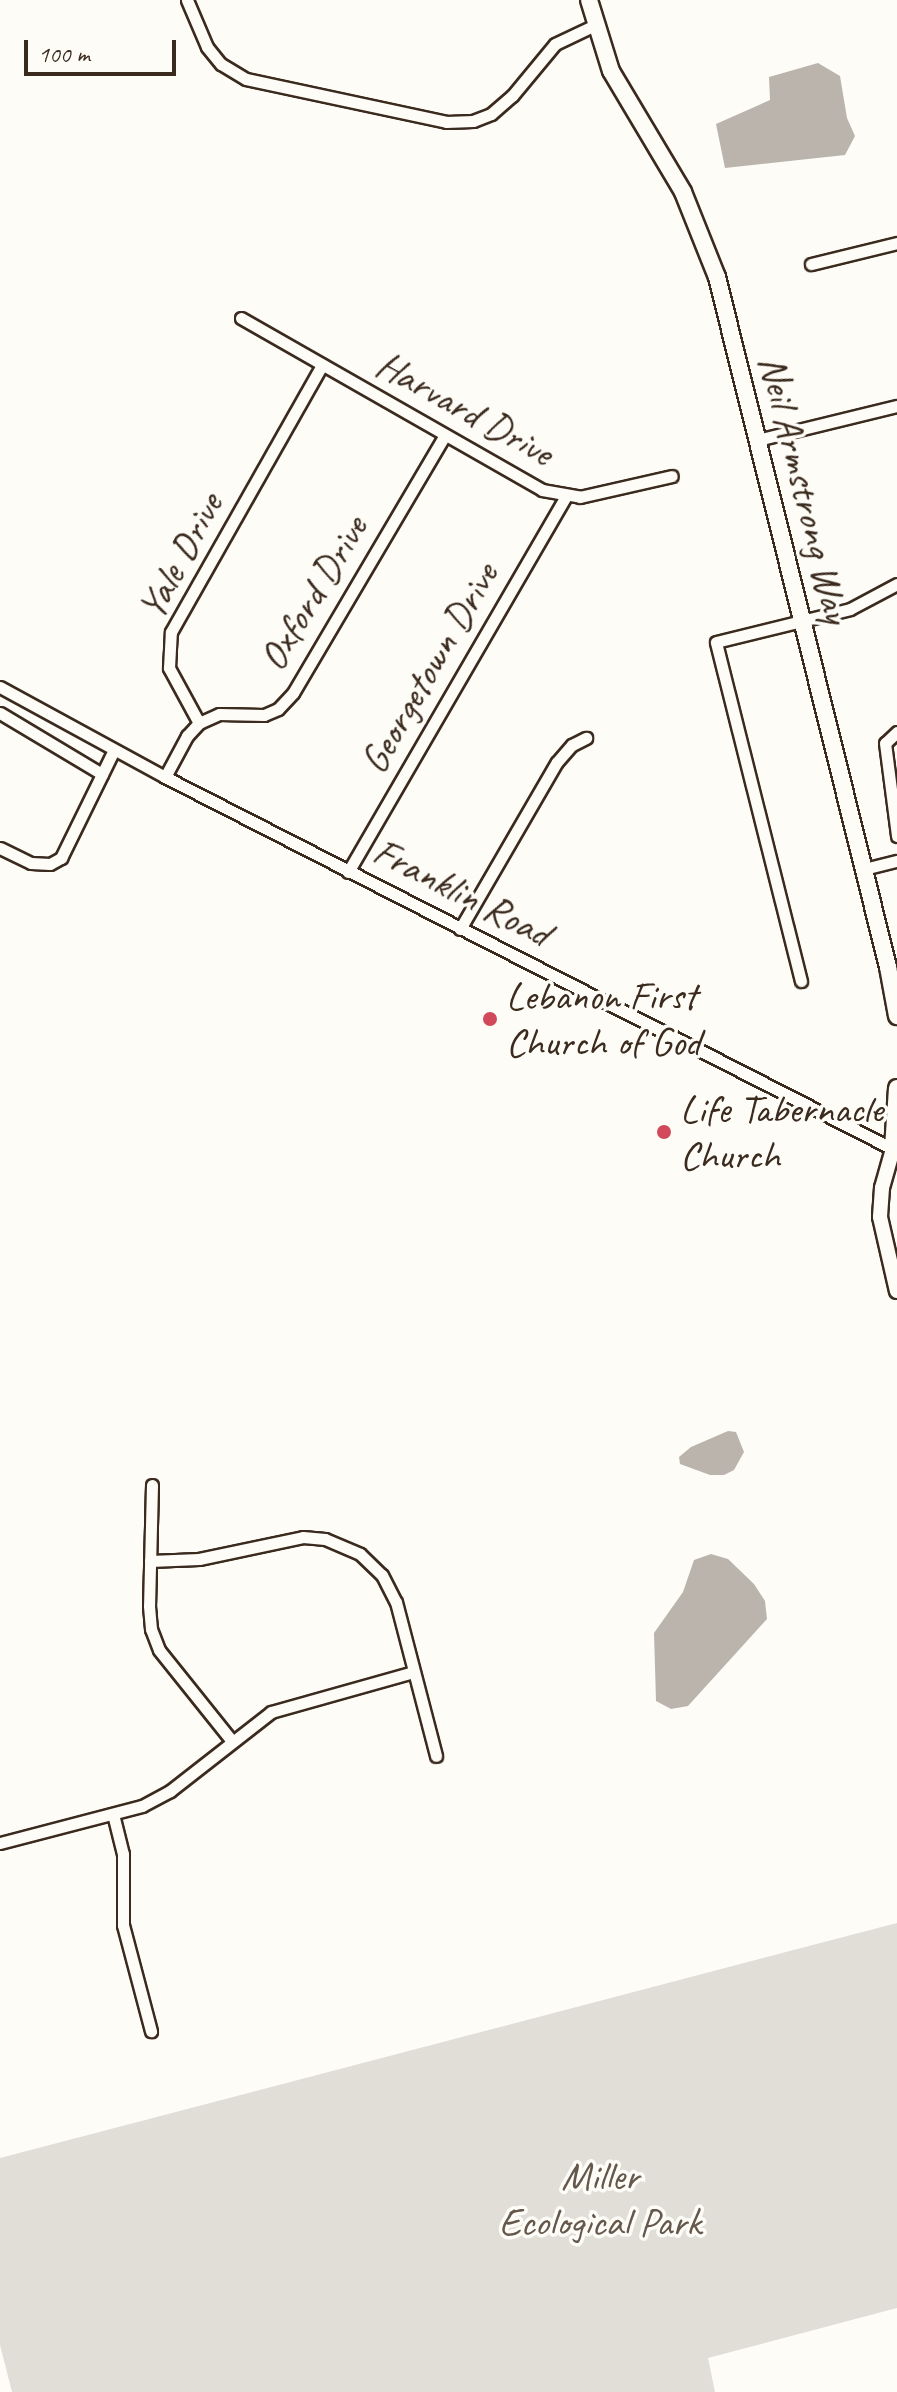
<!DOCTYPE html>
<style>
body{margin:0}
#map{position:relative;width:897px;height:2392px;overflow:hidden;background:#fdfcf7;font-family:Caveat,sans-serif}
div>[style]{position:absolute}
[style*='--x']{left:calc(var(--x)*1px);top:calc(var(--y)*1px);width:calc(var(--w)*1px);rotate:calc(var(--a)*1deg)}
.green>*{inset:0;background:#e1ded7}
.water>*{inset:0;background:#bbb4ad}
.roads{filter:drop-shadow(2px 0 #3b2a1e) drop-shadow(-2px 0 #3b2a1e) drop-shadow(0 2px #3b2a1e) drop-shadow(0 -2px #3b2a1e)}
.minor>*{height:11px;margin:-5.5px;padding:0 5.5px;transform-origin:5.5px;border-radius:5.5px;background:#fdfcf7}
.tertiary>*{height:14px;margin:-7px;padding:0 7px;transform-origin:7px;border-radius:7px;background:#fdfcf7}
.secondary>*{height:16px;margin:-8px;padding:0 8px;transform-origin:8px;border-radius:8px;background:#fdfcf7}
.dots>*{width:22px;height:22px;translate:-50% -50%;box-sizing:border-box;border:4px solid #fdfcf7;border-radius:50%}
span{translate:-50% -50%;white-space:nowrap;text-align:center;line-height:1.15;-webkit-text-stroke:7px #fdfcf7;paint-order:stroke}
.street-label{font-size:40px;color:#3b2a1e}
.poi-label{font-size:40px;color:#3b2a1e}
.left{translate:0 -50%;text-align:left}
.park-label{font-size:40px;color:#64574c}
.scale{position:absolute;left:24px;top:40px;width:152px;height:36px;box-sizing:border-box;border:4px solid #3b2a1e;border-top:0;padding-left:10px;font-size:24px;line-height:28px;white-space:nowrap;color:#3b2a1e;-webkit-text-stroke:6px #fdfcf7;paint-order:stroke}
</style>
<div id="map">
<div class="green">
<i style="clip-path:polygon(897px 1923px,897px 2308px,708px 2358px,715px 2392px,12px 2392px,0 2345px,0 2158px)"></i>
</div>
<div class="water">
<i style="clip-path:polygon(818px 63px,840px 76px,847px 118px,855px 136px,845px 155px,725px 168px,716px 124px,770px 100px,769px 77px)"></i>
<i style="clip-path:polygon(728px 1431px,736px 1432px,744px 1452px,734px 1470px,724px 1475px,710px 1475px,680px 1464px,679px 1457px,691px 1447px)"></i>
<i style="clip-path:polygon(711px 1554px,728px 1559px,754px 1584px,765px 1601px,767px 1619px,688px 1706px,671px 1709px,656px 1701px,654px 1633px,683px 1592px,694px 1560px)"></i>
</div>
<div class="roads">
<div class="minor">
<i style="--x:187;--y:0;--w:51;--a:66.9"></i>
<i style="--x:207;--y:47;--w:22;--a:51"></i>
<i style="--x:221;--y:64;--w:29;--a:31"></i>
<i style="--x:246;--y:79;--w:205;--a:12.1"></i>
<i style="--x:446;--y:122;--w:27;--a:-2"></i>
<i style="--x:473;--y:121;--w:19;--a:-21"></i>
<i style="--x:491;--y:114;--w:28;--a:-41"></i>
<i style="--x:512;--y:96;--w:67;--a:-50.4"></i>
<i style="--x:555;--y:44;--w:44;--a:-25.4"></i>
<i style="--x:811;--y:264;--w:89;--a:-13.7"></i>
<i style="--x:241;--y:318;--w:347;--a:29.7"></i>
<i style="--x:542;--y:490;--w:39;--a:10"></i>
<i style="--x:580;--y:497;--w:94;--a:-12.9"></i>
<i style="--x:757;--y:440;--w:144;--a:-13.7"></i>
<i style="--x:0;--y:687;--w:188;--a:28.6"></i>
<i style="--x:165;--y:777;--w:818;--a:27.07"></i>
<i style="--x:0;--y:713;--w:119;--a:30.9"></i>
<i style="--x:199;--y:723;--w:63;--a:-118.6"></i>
<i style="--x:169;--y:668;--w:36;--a:-87"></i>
<i style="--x:171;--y:632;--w:307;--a:-60.5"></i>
<i style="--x:897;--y:732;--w:16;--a:137"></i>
<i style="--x:885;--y:743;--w:94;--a:82.6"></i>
<i style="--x:165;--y:777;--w:47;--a:-61.8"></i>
<i style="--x:187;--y:736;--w:18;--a:-47"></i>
<i style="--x:199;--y:723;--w:22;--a:-24"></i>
<i style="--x:219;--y:714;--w:45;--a:1.3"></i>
<i style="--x:264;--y:715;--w:15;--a:-23"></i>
<i style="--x:278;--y:709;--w:22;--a:-47"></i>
<i style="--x:293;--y:693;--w:297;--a:-59.5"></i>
<i style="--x:0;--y:848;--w:34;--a:26"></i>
<i style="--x:31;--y:863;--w:19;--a:3"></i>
<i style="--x:50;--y:864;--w:13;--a:-29"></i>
<i style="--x:61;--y:858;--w:120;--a:-63.9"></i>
<i style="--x:864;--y:869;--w:34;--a:-14"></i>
<i style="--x:348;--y:872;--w:435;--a:-59.9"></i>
<i style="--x:460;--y:929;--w:193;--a:-59.9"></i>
<i style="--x:557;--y:762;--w:23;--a:-49"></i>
<i style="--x:572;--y:745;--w:16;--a:-27"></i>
<i style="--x:801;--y:981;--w:349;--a:-104.1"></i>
<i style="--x:716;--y:642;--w:138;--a:-13.8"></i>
<i style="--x:850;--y:609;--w:53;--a:-28"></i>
<i style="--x:152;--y:1485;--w:121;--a:91.4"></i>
<i style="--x:149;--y:1606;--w:23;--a:85"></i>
<i style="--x:151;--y:1629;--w:22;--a:69"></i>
<i style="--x:159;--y:1650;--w:115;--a:51.3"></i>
<i style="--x:150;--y:1561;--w:49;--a:-2.3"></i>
<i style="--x:199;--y:1559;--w:106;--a:-11.9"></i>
<i style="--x:303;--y:1537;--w:22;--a:5"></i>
<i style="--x:325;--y:1539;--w:38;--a:23"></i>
<i style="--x:360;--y:1554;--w:30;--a:44"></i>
<i style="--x:382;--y:1575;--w:30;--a:63"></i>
<i style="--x:396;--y:1602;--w:159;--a:75.4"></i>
<i style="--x:113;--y:1814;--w:41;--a:76"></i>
<i style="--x:123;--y:1854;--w:71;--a:90"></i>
<i style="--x:123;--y:1925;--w:110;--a:75.2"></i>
<i style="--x:0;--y:1843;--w:147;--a:-14.6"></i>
<i style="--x:142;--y:1806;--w:32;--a:-28"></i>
<i style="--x:170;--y:1791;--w:128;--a:-38"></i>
<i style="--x:271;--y:1712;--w:148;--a:-15.7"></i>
</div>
<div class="tertiary">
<i style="--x:893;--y:1149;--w:41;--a:105.8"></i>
<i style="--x:882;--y:1188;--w:29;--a:94"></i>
<i style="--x:880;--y:1217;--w:76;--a:77.1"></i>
</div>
<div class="secondary">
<i style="--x:589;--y:0;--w:74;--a:72.8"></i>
<i style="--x:611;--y:71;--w:141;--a:59.2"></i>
<i style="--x:683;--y:192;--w:92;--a:68.2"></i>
<i style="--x:717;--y:277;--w:711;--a:76.08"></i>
<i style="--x:888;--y:967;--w:50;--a:79.6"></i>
<i style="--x:897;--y:1088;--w:61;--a:93.8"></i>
<i style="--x:893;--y:1149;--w:4;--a:27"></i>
</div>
</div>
<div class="dots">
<i style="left:490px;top:1019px;background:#d1495b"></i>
<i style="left:664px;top:1132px;background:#d1495b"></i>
</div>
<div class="street-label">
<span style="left:465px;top:408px;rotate:29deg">Harvard Drive</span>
<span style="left:805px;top:489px;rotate:76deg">Neil Armstrong Way</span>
<span style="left:180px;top:556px;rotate:-62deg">Yale Drive</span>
<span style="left:313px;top:593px;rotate:-59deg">Oxford Drive</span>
<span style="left:429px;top:668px;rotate:-60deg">Georgetown Drive</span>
<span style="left:462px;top:892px;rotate:27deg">Franklin Road</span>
</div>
<div class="poi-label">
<span class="left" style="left:506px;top:1019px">Lebanon First<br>Church of God</span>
<span class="left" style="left:680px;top:1132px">Life Tabernacle<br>Church</span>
</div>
<div class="park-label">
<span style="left:600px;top:2199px">Miller<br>Ecological Park</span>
</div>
<div class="scale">100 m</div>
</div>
